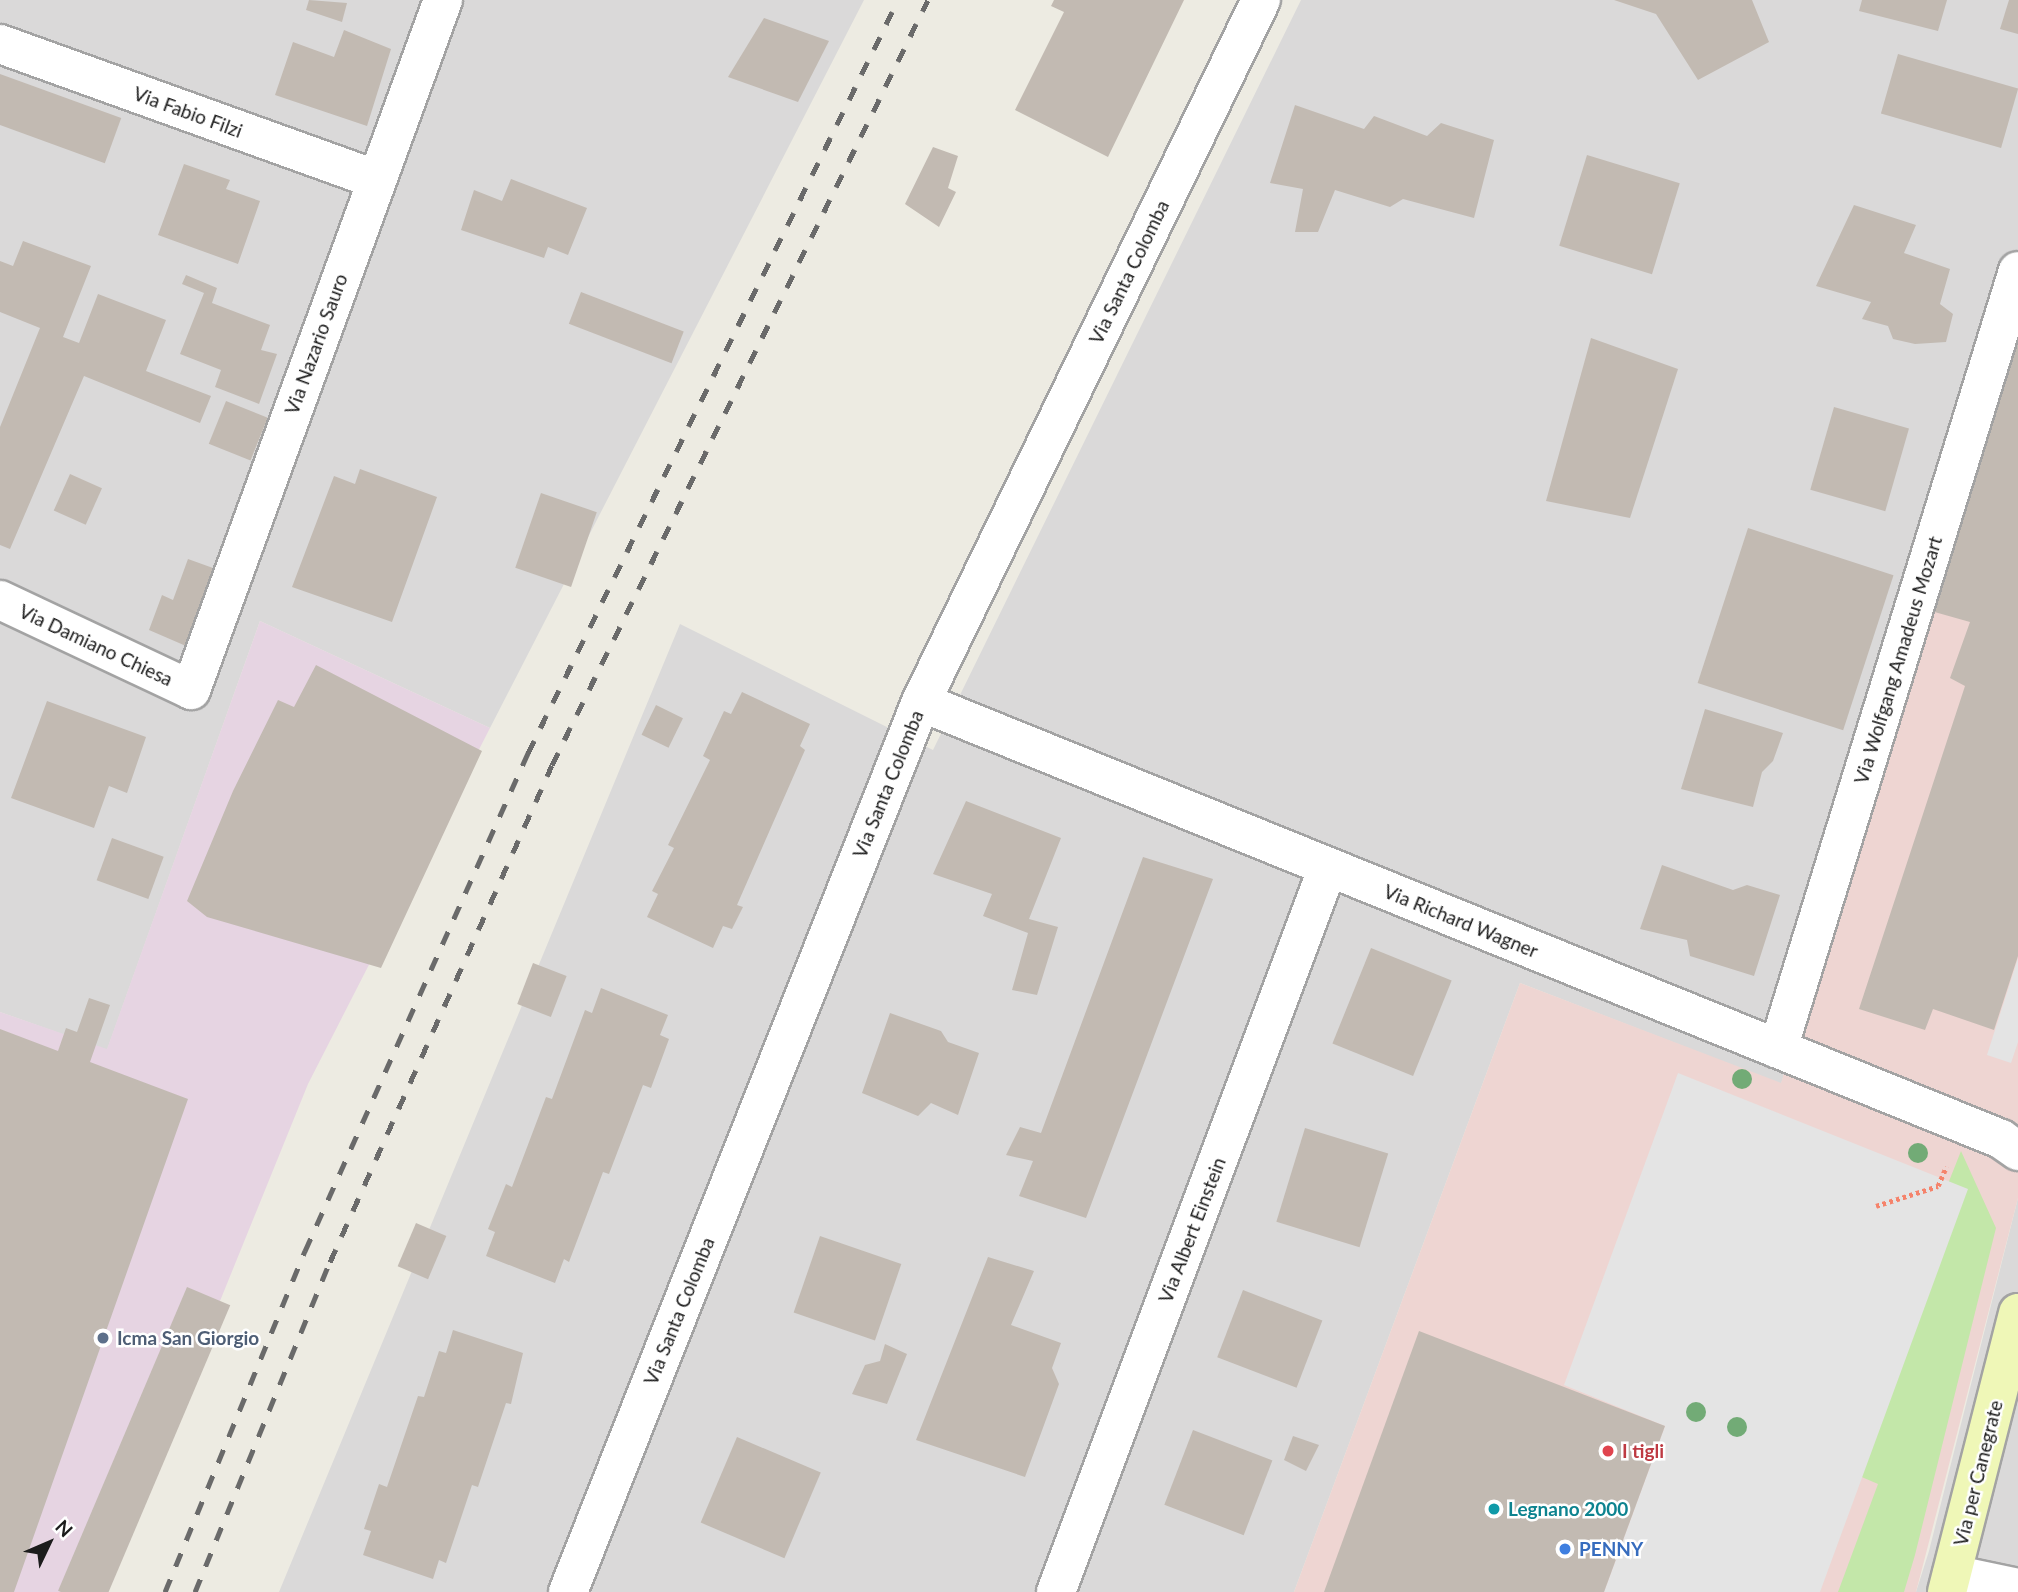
<!DOCTYPE html>
<style>
body{margin:0}
#map{position:relative;width:2018px;height:1592px;overflow:hidden;background:#edebe2;font-family:Lato,sans-serif}
div>[style]{position:absolute}
[style*='--x']{left:calc(var(--x)*1px);top:calc(var(--y)*1px);width:calc(var(--w)*1px);rotate:calc(var(--a)*1deg)}
.residential>*{inset:0;background:#dad9d9}
.commercial>*{inset:0;background:#eed5d2}
.industrial>*{inset:0;background:#e6d4e2}
.grass>*{inset:0;background:#c3e7a9}
.parking>*{inset:0;background:#e4e4e4}
.building>*{inset:0;background:#c2bab2;transform-origin:0 0}
.path>*{height:4.5px;margin-top:-2.25px;transform-origin:0;background:repeating-linear-gradient(90deg,#f5836b 0 3.5px,transparent 0 7px)}
.roads{filter:drop-shadow(2px 0 #a3a3a3) drop-shadow(-2px 0 #a3a3a3) drop-shadow(0 2px #a3a3a3) drop-shadow(0 -2px #a3a3a3)}
.street>*{height:38px;margin:-19px;padding:0 19px;transform-origin:19px;border-radius:19px;background:#fff}
.secondary>*{height:38px;margin:-19px;padding:0 19px;transform-origin:19px;border-radius:19px;background:#eff7b7}
.rail>*{height:5px;margin-top:-2.5px;transform-origin:0;background:repeating-linear-gradient(90deg,#6a6a6a 0 14px,transparent 0 28px)}
.trees>*{width:20px;height:20px;margin:-10px;border-radius:50%;background:#72ab76}
.dots>*{width:19px;height:19px;translate:-50% -50%;box-sizing:border-box;border:4px solid #fff;border-radius:50%}
span{translate:-50% -50%;white-space:nowrap;text-align:center;line-height:1.15;-webkit-text-stroke:5px #fff;paint-order:stroke}
.street-label{font-size:19px;color:#1c1c1c}
.service-label{font-size:19px;color:#4e5e75;font-weight:700}
.left{translate:0 -50%;text-align:left}
.health-label{font-size:19px;color:#be3a42;font-weight:700}
.culture-label{font-size:19px;color:#0d838f;font-weight:700}
.shop-label{font-size:19px;color:#366cbe;font-weight:700}
.north{position:absolute;left:14px;top:1508px;width:70px;height:70px;-webkit-text-stroke:5px #fff;paint-order:stroke;rotate:46deg;font-size:19px;font-weight:700;line-height:28px;text-align:center;color:#1c1c1c}
.north::after{content:'';display:block;margin:auto;width:24px;height:32px;background:#1c1c1c;clip-path:polygon(50% 0,100% 100%,50% 72%,0 100%)}
</style>
<div id="map">
<div class="residential">
<i style="clip-path:polygon(0 0,864px 0,490px 728px,260px 621px,107px 1050px,0 1012px)"></i>
<i style="clip-path:polygon(1301px 0,2018px 0,2018px 327px,1781px 1084px,1520px 983px,1294px 1592px,279px 1592px,680px 624px,933px 750px)"></i>
<i style="clip-path:polygon(2018px 1198px,2018px 1592px,1916px 1592px,1929px 1551px)"></i>
</div>
<div class="commercial">
<i style="clip-path:polygon(2018px 327px,2018px 1198px,1916px 1592px,1294px 1592px,1520px 983px,1781px 1083px)"></i>
</div>
<div class="industrial">
<i style="clip-path:polygon(260px 621px,490px 728px,308px 1084px,102px 1592px,0 1592px,0 1012px,107px 1049px)"></i>
</div>
<div class="grass">
<i style="clip-path:polygon(1961px 1151px,1996px 1228px,1915px 1555px,1904px 1592px,1838px 1592px,1878px 1484px,1836px 1466px)"></i>
</div>
<div class="parking">
<i style="clip-path:polygon(2018px 958px,2018px 1042px,2011px 1063px,1987px 1055px)"></i>
<i style="clip-path:polygon(1678px 1073px,1968px 1189px,1820px 1592px,1604px 1592px,1665px 1426px,1564px 1385px)"></i>
</div>
<div class="building">
<i style="clip-path:polygon(309px 0,347px 3px,342px 22px,306px 10px)"></i>
<i style="clip-path:polygon(1054px 0,1184px 0,1108px 157px,1015px 110px,1064px 12px,1051px 6px)"></i>
<i style="clip-path:polygon(1614px 0,1752px 0,1769px 42px,1698px 80px,1656px 14px)"></i>
<i style="clip-path:polygon(1862px 0,1947px 0,1938px 31px,1859px 11px)"></i>
<i style="clip-path:polygon(2009px 0,2018px 0,2018px 34px,2000px 29px)"></i>
<i style="clip-path:polygon(764px 18px,829px 41px,798px 102px,728px 77px)"></i>
<i style="clip-path:polygon(344px 30px,391px 49px,367px 126px,275px 95px,293px 42px,334px 57px)"></i>
<i style="left:1898px;top:54px;width:125px;height:62px;rotate:16deg"></i>
<i style="left:0;top:74px;width:129px;height:48px;rotate:20deg"></i>
<i style="clip-path:polygon(1295px 105px,1364px 129px,1374px 116px,1427px 136px,1441px 123px,1494px 140px,1474px 218px,1403px 199px,1390px 207px,1335px 190px,1318px 232px,1295px 232px,1303px 189px,1270px 183px)"></i>
<i style="clip-path:polygon(933px 147px,958px 156px,948px 188px,956px 192px,939px 227px,905px 204px)"></i>
<i style="left:1587px;top:155px;width:97px;height:95px;rotate:17deg"></i>
<i style="clip-path:polygon(184px 164px,230px 180px,226px 189px,260px 201px,238px 264px,158px 235px)"></i>
<i style="clip-path:polygon(511px 179px,587px 208px,568px 255px,548px 247px,544px 258px,461px 230px,474px 190px,502px 201px)"></i>
<i style="clip-path:polygon(1854px 205px,1916px 225px,1904px 253px,1950px 269px,1940px 304px,1953px 314px,1946px 342px,1915px 344px,1893px 339px,1888px 326px,1862px 319px,1871px 302px,1816px 286px)"></i>
<i style="clip-path:polygon(23px 241px,91px 266px,63px 337px,79px 343px,98px 294px,166px 320px,146px 371px,211px 396px,200px 423px,84px 376px,10px 549px,0 545px,0 427px,40px 328px,0 312px,0 261px,13px 266px)"></i>
<i style="clip-path:polygon(186px 275px,217px 288px,212px 303px,270px 325px,261px 350px,277px 354px,259px 404px,215px 387px,221px 370px,180px 354px,204px 293px,182px 284px)"></i>
<i style="left:581px;top:292px;width:110px;height:34px;rotate:21deg"></i>
<i style="clip-path:polygon(2018px 334px,2018px 956px,1994px 1030px,1933px 1009px,1925px 1030px,1859px 1009px,1965px 686px,1950px 678px,1970px 622px,1931px 611px)"></i>
<i style="clip-path:polygon(1591px 338px,1678px 369px,1630px 518px,1546px 501px)"></i>
<i style="left:226px;top:401px;width:45px;height:46px;rotate:22deg"></i>
<i style="left:1834px;top:407px;width:78px;height:86px;rotate:16deg"></i>
<i style="clip-path:polygon(360px 469px,437px 497px,392px 622px,292px 587px,334px 476px,355px 484px)"></i>
<i style="left:70px;top:474px;width:35px;height:40px;rotate:24deg"></i>
<i style="left:541px;top:493px;width:59px;height:79px;rotate:19deg"></i>
<i style="left:1748px;top:528px;width:153px;height:163px;rotate:18deg"></i>
<i style="clip-path:polygon(188px 559px,213px 568px,186px 646px,149px 630px,162px 595px,173px 600px)"></i>
<i style="clip-path:polygon(316px 665px,482px 751px,381px 968px,207px 917px,187px 901px,233px 791px,278px 700px,294px 707px)"></i>
<i style="clip-path:polygon(742px 692px,810px 724px,800px 746px,805px 750px,737px 905px,743px 907px,732px 929px,723px 926px,713px 948px,647px 917px,658px 894px,652px 891px,674px 848px,668px 845px,710px 760px,703px 756px,724px 711px,731px 714px)"></i>
<i style="clip-path:polygon(47px 701px,146px 737px,127px 793px,109px 786px,94px 828px,11px 798px)"></i>
<i style="left:656px;top:705px;width:30px;height:33px;rotate:26deg"></i>
<i style="clip-path:polygon(1705px 709px,1783px 733px,1773px 761px,1762px 772px,1753px 807px,1681px 789px)"></i>
<i style="clip-path:polygon(966px 801px,1061px 838px,1029px 919px,1058px 927px,1037px 995px,1012px 990px,1028px 933px,983px 916px,992px 894px,933px 874px)"></i>
<i style="left:112px;top:838px;width:55px;height:45px;rotate:20deg"></i>
<i style="clip-path:polygon(1143px 857px,1213px 879px,1086px 1218px,1019px 1196px,1033px 1161px,1006px 1155px,1020px 1127px,1041px 1133px)"></i>
<i style="clip-path:polygon(1662px 865px,1733px 890px,1747px 885px,1780px 895px,1754px 976px,1690px 956px,1687px 940px,1640px 929px)"></i>
<i style="left:1371px;top:948px;width:87px;height:103px;rotate:22deg"></i>
<i style="left:533px;top:963px;width:36px;height:44px;rotate:21deg"></i>
<i style="clip-path:polygon(601px 988px,668px 1015px,660px 1035px,669px 1039px,651px 1088px,643px 1085px,609px 1174px,603px 1172px,569px 1262px,564px 1259px,555px 1283px,486px 1256px,495px 1232px,488px 1229px,506px 1184px,512px 1187px,546px 1097px,552px 1099px,585px 1010px,592px 1013px)"></i>
<i style="clip-path:polygon(89px 998px,110px 1005px,90px 1062px,188px 1099px,14px 1592px,0 1592px,0 1029px,58px 1051px,66px 1028px,77px 1032px)"></i>
<i style="clip-path:polygon(890px 1013px,941px 1031px,948px 1042px,979px 1053px,958px 1115px,931px 1103px,918px 1116px,862px 1093px)"></i>
<i style="left:1305px;top:1128px;width:87px;height:98px;rotate:17deg"></i>
<i style="left:416px;top:1223px;width:33px;height:47px;rotate:23deg"></i>
<i style="left:820px;top:1236px;width:86px;height:81px;rotate:19deg"></i>
<i style="clip-path:polygon(988px 1257px,1034px 1271px,1011px 1325px,1061px 1343px,1052px 1368px,1059px 1384px,1025px 1477px,916px 1440px)"></i>
<i style="left:187px;top:1287px;width:47px;height:330px;rotate:23deg"></i>
<i style="left:1243px;top:1290px;width:85px;height:72px;rotate:21deg"></i>
<i style="clip-path:polygon(453px 1330px,523px 1353px,511px 1404px,506px 1403px,478px 1487px,472px 1485px,446px 1563px,439px 1560px,433px 1579px,363px 1555px,371px 1531px,364px 1529px,379px 1484px,387px 1487px,418px 1396px,424px 1397px,439px 1351px,446px 1353px)"></i>
<i style="clip-path:polygon(1419px 1331px,1665px 1426px,1604px 1592px,1324px 1592px)"></i>
<i style="clip-path:polygon(885px 1344px,907px 1354px,887px 1404px,852px 1394px,865px 1365px,880px 1361px)"></i>
<i style="left:1193px;top:1430px;width:85px;height:80px;rotate:21deg"></i>
<i style="clip-path:polygon(1293px 1436px,1319px 1445px,1306px 1471px,1284px 1460px)"></i>
<i style="left:737px;top:1437px;width:91px;height:93px;rotate:23deg"></i>
</div>
<div class="path">
<i style="--x:1876;--y:1206;--w:65;--a:-17.9"></i>
<i style="--x:1938;--y:1186;--w:21;--a:-67"></i>
</div>
<div class="roads">
<div class="street">
<i style="--x:0;--y:44;--w:400;--a:19.8"></i>
<i style="--x:0;--y:600;--w:211;--a:25.2"></i>
<i style="--x:191;--y:690;--w:735;--a:-69.94"></i>
<i style="--x:921;--y:702;--w:1165;--a:22.03"></i>
<i style="--x:2001;--y:1139;--w:21;--a:35"></i>
<i style="--x:1778;--y:1049;--w:814;--a:-72.86"></i>
<i style="--x:1952;--y:1574;--w:67;--a:12"></i>
<i style="--x:568;--y:1592;--w:957;--a:-68.37"></i>
<i style="--x:921;--y:702;--w:780;--a:-64.16"></i>
<i style="--x:1056;--y:1592;--w:774;--a:-69.44"></i>
</div>
<div class="secondary">
<i style="--x:1947;--y:1592;--w:288;--a:-75.7"></i>
</div>
</div>
<div class="rail">
<i style="--x:165;--y:1592;--w:369;--a:-67.7"></i>
<i style="--x:305;--y:1251;--w:546;--a:-65.88"></i>
<i style="--x:528;--y:753;--w:839;--a:-63.83"></i>
<i style="--x:195;--y:1592;--w:357;--a:-67.8"></i>
<i style="--x:330;--y:1262;--w:544;--a:-65.93"></i>
<i style="--x:552;--y:765;--w:852;--a:-63.83"></i>
</div>
<div class="trees">
<i style="left:1742px;top:1079px"></i>
<i style="left:1918px;top:1153px"></i>
<i style="left:1696px;top:1412px"></i>
<i style="left:1737px;top:1427px"></i>
</div>
<div class="dots">
<i style="left:103px;top:1338px;background:#5c6f8a"></i>
<i style="left:1608px;top:1451px;background:#e0444e"></i>
<i style="left:1494px;top:1509px;background:#0f9aa8"></i>
<i style="left:1565px;top:1549px;background:#3f7fe0"></i>
</div>
<div class="street-label">
<span style="left:188px;top:112px;rotate:20deg">Via Fabio Filzi</span>
<span style="left:1129px;top:272px;rotate:-64deg">Via Santa Colomba</span>
<span style="left:316px;top:344px;rotate:-70deg">Via Nazario Sauro</span>
<span style="left:96px;top:645px;rotate:25deg">Via Damiano Chiesa</span>
<span style="left:1898px;top:660px;rotate:-73deg">Via Wolfgang Amadeus Mozart</span>
<span style="left:888px;top:784px;rotate:-68deg">Via Santa Colomba</span>
<span style="left:1461px;top:921px;rotate:22deg">Via Richard Wagner</span>
<span style="left:1192px;top:1230px;rotate:-69deg">Via Albert Einstein</span>
<span style="left:679px;top:1311px;rotate:-68deg">Via Santa Colomba</span>
<span style="left:1978px;top:1473px;rotate:-76deg">Via per Canegrate</span>
</div>
<div class="service-label">
<span class="left" style="left:117px;top:1338px">Icma San Giorgio</span>
</div>
<div class="health-label">
<span class="left" style="left:1622px;top:1451px">I tigli</span>
</div>
<div class="culture-label">
<span class="left" style="left:1508px;top:1509px">Legnano 2000</span>
</div>
<div class="shop-label">
<span class="left" style="left:1579px;top:1549px">PENNY</span>
</div>
<div class="north">N</div>
</div>
